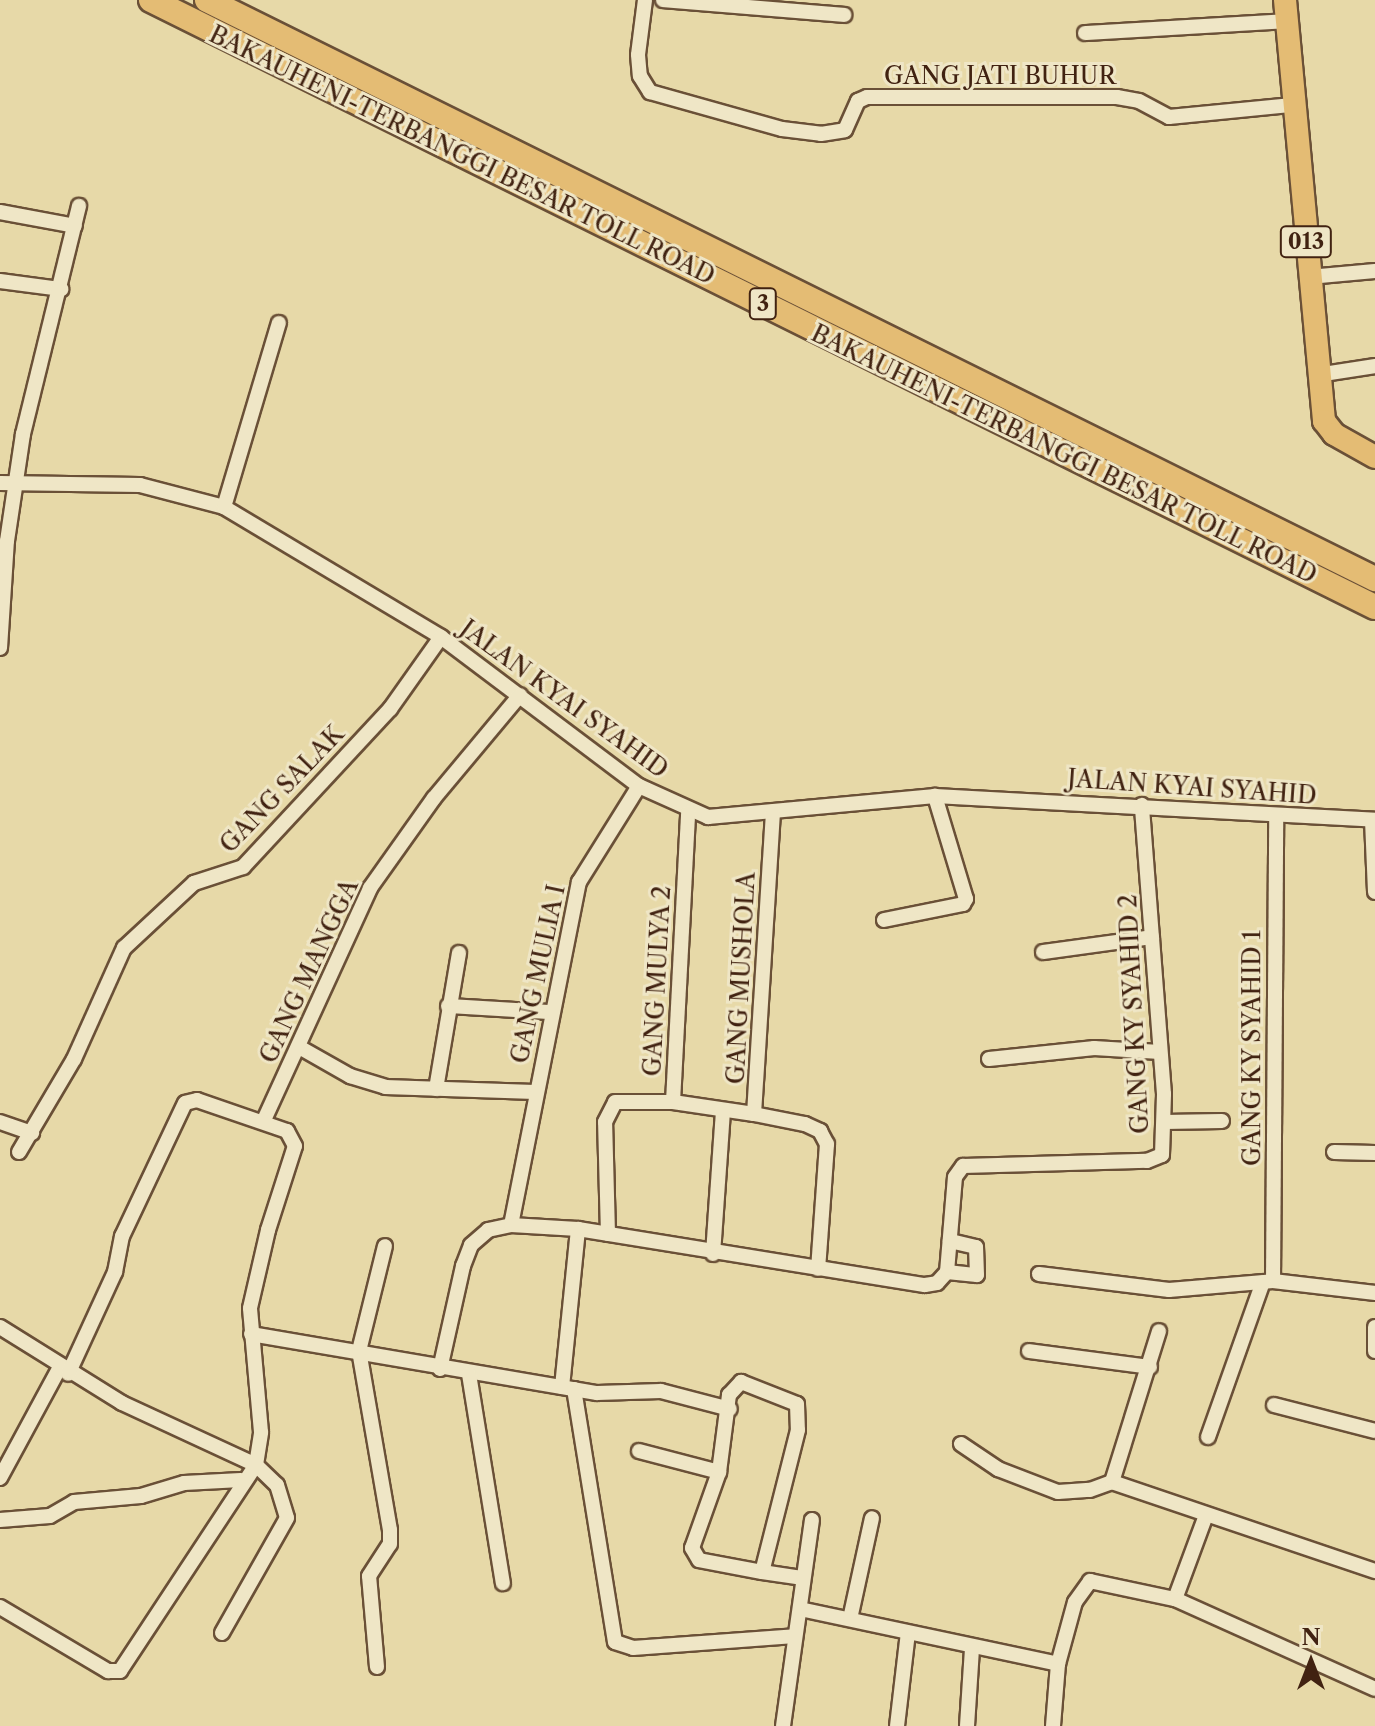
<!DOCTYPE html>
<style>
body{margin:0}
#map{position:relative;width:1375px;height:1726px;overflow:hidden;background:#e7d9a8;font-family:"Libre Caslon Text",serif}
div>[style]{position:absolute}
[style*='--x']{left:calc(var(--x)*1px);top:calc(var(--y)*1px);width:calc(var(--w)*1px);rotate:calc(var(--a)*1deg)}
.roads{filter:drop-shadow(2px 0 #6a5037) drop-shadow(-2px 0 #6a5037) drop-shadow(0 2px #6a5037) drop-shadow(0 -2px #6a5037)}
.street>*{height:14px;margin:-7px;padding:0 7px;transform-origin:7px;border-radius:7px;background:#efe6c6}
.primary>*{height:22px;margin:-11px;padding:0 11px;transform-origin:11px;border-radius:11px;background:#e4bc74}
.highway>*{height:24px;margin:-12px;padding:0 12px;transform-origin:12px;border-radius:12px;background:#e4bc74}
span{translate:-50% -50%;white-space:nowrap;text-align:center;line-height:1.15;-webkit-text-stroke:6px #efe6c6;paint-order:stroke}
.shield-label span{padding:2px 6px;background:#efe6c6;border:2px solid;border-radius:6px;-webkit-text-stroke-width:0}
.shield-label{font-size:22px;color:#412211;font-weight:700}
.street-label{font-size:24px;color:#412211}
.north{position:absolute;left:1271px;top:1622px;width:80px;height:80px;-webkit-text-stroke:6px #efe6c6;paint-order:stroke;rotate:0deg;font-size:22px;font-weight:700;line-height:32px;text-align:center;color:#412211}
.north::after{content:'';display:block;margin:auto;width:28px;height:36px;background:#412211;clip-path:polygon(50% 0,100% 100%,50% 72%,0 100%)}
</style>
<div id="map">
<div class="roads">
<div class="street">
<i style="--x:645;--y:0;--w:55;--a:97.3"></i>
<i style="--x:638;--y:55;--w:21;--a:85"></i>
<i style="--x:640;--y:76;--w:19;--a:58"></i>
<i style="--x:650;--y:92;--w:137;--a:15.7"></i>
<i style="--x:782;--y:129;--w:39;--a:7"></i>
<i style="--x:821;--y:134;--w:24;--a:-9"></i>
<i style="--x:845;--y:130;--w:32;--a:-66"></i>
<i style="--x:858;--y:101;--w:10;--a:-24"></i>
<i style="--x:867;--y:97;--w:250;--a:0"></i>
<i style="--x:1117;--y:97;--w:22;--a:10"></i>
<i style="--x:1139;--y:101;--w:34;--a:28"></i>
<i style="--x:1169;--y:117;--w:124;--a:-5.6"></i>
<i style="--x:663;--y:0;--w:182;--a:4.7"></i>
<i style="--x:1085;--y:33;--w:201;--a:-3.4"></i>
<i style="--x:0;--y:212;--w:76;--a:10.6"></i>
<i style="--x:1309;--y:277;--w:66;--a:-5.2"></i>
<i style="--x:0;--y:281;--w:62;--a:7.5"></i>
<i style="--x:1317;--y:375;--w:59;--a:-8.8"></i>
<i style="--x:0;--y:483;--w:140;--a:0.8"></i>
<i style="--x:140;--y:485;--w:87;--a:14.7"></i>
<i style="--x:224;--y:507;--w:253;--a:30.9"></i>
<i style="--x:441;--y:637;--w:248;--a:37"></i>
<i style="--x:639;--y:786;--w:76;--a:24.2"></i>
<i style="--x:708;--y:817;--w:228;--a:-5.3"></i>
<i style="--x:935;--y:796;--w:441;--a:3.1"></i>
<i style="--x:224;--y:507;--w:192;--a:-73.4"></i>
<i style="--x:0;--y:648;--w:107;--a:-86.3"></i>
<i style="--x:7;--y:541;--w:108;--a:-81.5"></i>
<i style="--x:23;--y:434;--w:235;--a:-76.2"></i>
<i style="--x:1372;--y:820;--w:72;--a:87.6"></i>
<i style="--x:884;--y:920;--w:81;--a:-11.4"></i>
<i style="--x:963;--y:904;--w:6;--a:-59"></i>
<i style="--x:966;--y:899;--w:108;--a:-106.8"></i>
<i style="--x:1043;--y:952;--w:110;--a:-7.8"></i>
<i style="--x:448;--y:1006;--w:102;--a:3.4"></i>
<i style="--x:299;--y:1047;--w:59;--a:29.6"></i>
<i style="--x:350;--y:1076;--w:37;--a:17"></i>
<i style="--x:385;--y:1087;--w:150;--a:1.9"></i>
<i style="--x:989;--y:1059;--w:106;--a:-6"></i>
<i style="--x:1094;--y:1048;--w:66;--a:3.5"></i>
<i style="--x:436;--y:1089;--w:138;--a:-80.4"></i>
<i style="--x:673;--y:1102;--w:290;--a:-87"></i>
<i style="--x:754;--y:1114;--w:303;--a:-86.4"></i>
<i style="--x:264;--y:1120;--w:255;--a:-65.4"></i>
<i style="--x:370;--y:888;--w:110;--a:-54.6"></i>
<i style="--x:434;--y:798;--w:134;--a:-50.1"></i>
<i style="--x:0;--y:1122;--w:34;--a:19"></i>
<i style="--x:1164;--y:1122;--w:58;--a:-1"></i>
<i style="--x:19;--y:1152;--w:108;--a:-59.4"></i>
<i style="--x:74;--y:1059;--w:122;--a:-65.8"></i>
<i style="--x:124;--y:948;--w:96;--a:-42.9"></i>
<i style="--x:194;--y:883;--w:52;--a:-18.1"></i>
<i style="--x:243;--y:867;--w:216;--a:-47.1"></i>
<i style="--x:390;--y:709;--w:88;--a:-54.7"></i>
<i style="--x:1334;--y:1152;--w:41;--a:1.4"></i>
<i style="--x:511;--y:1225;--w:350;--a:-78.8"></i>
<i style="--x:579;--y:882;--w:113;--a:-58"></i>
<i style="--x:608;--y:1234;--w:112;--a:-91.5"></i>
<i style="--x:605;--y:1122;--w:22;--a:-63"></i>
<i style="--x:615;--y:1102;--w:58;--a:0"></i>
<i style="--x:673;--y:1102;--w:82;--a:8.4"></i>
<i style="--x:754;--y:1114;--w:52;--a:11.1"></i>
<i style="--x:805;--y:1124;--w:17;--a:25"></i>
<i style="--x:820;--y:1131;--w:15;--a:62"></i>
<i style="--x:827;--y:1144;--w:125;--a:94.1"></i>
<i style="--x:713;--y:1254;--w:144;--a:-86"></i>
<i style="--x:947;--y:1272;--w:30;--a:6"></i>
<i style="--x:977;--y:1275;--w:28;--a:-92"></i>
<i style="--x:976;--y:1247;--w:27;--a:-167"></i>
<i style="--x:1039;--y:1274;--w:131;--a:7"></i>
<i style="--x:1169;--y:1290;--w:104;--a:-4.9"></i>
<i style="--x:1273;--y:1281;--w:103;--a:6.7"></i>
<i style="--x:1273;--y:1281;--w:465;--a:-89.6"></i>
<i style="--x:0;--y:1327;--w:144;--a:31.9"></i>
<i style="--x:122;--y:1403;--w:148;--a:24.8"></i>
<i style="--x:256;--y:1465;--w:29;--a:44"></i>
<i style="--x:277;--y:1485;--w:34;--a:73"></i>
<i style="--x:287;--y:1518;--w:132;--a:119.5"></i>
<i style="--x:1375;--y:1327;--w:24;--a:90"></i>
<i style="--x:251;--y:1334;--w:351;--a:9.7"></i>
<i style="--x:597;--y:1393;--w:64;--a:-1.8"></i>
<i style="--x:661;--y:1391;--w:71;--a:14.6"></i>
<i style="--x:1029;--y:1351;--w:122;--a:7.5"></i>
<i style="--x:440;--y:1369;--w:106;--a:-77.4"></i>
<i style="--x:463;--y:1266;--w:22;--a:-69"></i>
<i style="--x:471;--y:1245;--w:23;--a:-41"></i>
<i style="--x:488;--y:1230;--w:24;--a:-12"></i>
<i style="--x:511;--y:1225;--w:67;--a:3.4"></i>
<i style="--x:578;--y:1229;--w:351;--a:9.2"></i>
<i style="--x:925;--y:1285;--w:12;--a:-9"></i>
<i style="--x:937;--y:1283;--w:15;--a:-48"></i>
<i style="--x:947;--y:1272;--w:95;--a:-85.2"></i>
<i style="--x:955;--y:1177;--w:14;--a:-54"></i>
<i style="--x:963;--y:1166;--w:184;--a:-1.6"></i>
<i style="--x:1147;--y:1161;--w:16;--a:-22"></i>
<i style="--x:1162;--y:1155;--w:61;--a:-88.1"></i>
<i style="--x:1164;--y:1094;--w:290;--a:-94.4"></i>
<i style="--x:469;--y:1374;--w:212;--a:80.8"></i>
<i style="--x:562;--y:1387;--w:159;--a:-84.2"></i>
<i style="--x:574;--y:1389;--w:256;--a:80.8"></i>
<i style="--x:615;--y:1642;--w:19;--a:18"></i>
<i style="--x:633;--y:1648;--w:162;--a:-4.2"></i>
<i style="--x:1274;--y:1405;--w:104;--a:14.4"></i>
<i style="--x:1208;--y:1437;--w:164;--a:-70.5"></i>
<i style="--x:961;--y:1444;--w:45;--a:34"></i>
<i style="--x:998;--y:1469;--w:64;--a:21"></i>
<i style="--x:1058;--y:1492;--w:32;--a:-4"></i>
<i style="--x:1090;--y:1490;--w:23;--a:-20"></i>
<i style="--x:1112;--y:1482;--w:278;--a:18.7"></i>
<i style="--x:639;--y:1451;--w:83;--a:14.7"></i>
<i style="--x:0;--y:1478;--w:126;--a:-61.6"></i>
<i style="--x:1112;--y:1482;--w:158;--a:-72.7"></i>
<i style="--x:0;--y:1520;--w:50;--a:-4.6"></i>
<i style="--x:50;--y:1516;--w:28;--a:-30"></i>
<i style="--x:74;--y:1502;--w:67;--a:-5.1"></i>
<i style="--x:141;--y:1496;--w:45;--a:-16.8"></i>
<i style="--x:184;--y:1483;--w:57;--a:-3"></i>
<i style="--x:762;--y:1572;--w:64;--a:-169.2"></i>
<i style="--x:699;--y:1560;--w:14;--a:-120"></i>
<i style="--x:692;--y:1548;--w:81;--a:-70.4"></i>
<i style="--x:719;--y:1472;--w:78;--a:-82.6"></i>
<i style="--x:729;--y:1395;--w:18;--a:-47"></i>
<i style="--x:741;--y:1382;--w:60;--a:21.4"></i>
<i style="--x:797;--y:1404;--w:26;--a:88"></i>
<i style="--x:798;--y:1430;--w:146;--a:104.2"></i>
<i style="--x:762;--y:1572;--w:40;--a:8.5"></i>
<i style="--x:1175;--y:1599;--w:90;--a:-69.7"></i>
<i style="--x:0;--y:1607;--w:126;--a:30.7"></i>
<i style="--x:108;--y:1671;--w:12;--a:0"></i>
<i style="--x:120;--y:1671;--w:247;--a:-56.6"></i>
<i style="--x:256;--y:1465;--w:33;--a:-81"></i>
<i style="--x:261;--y:1432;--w:124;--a:-95.1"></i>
<i style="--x:250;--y:1308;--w:80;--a:-77"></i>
<i style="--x:268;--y:1230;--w:88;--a:-72.2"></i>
<i style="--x:295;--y:1146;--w:17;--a:-118"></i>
<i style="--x:287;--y:1131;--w:95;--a:-161"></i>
<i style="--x:197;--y:1100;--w:12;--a:166"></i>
<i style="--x:185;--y:1103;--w:147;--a:115.3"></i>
<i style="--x:122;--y:1236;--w:37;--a:101"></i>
<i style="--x:115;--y:1272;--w:112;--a:114.7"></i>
<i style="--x:800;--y:1609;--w:264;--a:12"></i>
<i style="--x:850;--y:1619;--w:103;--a:-77.7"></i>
<i style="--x:377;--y:1667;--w:91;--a:-95"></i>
<i style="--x:369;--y:1576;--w:38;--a:-57"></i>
<i style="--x:390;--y:1544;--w:14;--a:-90"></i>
<i style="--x:390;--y:1530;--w:182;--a:-99.8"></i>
<i style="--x:359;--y:1351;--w:108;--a:-76.1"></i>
<i style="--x:783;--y:1726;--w:208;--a:-82"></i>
<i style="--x:897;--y:1726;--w:94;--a:-83.3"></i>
<i style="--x:967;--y:1726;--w:78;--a:-86.3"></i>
<i style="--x:1053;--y:1726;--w:62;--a:-85.4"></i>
<i style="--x:1058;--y:1664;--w:64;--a:-74.7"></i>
<i style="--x:1075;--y:1602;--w:26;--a:-54"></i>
<i style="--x:1090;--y:1581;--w:87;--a:12"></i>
<i style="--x:1175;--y:1599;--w:219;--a:24.2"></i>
</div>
<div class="primary">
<i style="--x:1285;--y:0;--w:423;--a:84.7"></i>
<i style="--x:1324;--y:421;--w:16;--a:52"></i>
<i style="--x:1334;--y:434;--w:47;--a:29.3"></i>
</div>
<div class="highway">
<i style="--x:151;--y:0;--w:1366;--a:26.38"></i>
<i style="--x:207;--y:0;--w:1304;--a:26.37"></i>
</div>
</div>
<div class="shield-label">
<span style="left:1306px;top:242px">013</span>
<span style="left:763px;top:304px">3</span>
</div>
<div class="street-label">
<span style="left:1000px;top:76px">GANG JATI BUHUR</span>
<span style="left:462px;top:155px;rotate:26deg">BAKAUHENI-TERBANGGI BESAR TOLL ROAD</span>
<span style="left:1064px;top:454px;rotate:26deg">BAKAUHENI-TERBANGGI BESAR TOLL ROAD</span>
<span style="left:564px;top:699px;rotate:36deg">JALAN KYAI SYAHID</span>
<span style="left:1192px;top:787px;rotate:4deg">JALAN KYAI SYAHID</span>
<span style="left:282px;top:789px;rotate:-46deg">GANG SALAK</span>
<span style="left:309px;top:971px;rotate:-65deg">GANG MANGGA</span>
<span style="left:538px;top:974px;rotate:-78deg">GANG MULIA I</span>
<span style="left:741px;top:978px;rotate:-87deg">GANG MUSHOLA</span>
<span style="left:657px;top:981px;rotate:-87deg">GANG MULYA 2</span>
<span style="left:1134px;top:1014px;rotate:-93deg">GANG KY SYAHID 2</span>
<span style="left:1252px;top:1048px;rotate:-90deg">GANG KY SYAHID 1</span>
</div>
<div class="north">N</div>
</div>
